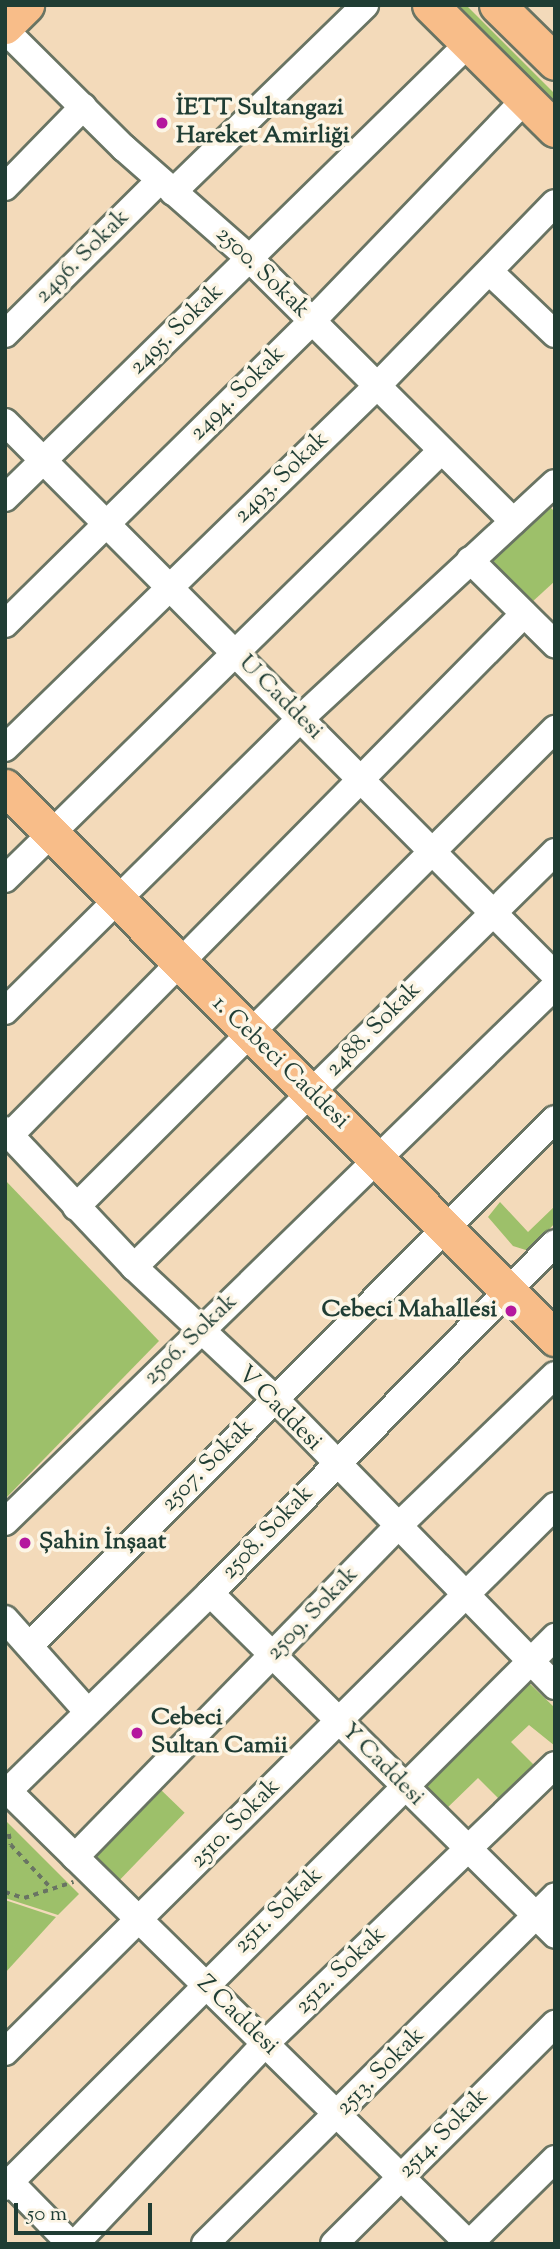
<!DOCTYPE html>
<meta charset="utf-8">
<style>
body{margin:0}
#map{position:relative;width:560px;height:2249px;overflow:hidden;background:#f3daba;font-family:"Sorts Mill Goudy",serif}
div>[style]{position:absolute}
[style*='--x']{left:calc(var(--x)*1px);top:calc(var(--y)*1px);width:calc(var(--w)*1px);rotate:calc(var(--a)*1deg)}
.green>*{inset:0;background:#9dc06a;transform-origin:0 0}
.path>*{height:3.5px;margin-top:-1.75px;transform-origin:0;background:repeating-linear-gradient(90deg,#697463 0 5px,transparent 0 10px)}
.roads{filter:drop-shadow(2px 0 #697463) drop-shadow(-2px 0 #697463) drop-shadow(0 2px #697463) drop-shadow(0 -2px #697463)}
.minor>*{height:26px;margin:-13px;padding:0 13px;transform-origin:13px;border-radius:13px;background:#fff}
.major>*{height:35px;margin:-17.5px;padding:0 17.5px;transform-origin:17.5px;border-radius:17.5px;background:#f8bd89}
.dots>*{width:19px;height:19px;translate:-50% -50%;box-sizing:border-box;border:4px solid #fcf5e5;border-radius:50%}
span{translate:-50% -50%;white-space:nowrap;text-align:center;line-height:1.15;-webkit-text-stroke:7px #fcf5e5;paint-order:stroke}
.poi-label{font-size:24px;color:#1f3d34;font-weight:700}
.left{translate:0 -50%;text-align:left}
.right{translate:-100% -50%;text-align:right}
.street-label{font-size:24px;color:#1f3d34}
.frame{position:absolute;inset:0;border:7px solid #1f3d34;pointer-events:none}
.scale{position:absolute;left:14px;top:2203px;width:138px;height:32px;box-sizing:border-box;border:4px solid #1f3d34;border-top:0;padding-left:9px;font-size:21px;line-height:24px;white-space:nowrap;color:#1f3d34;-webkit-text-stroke:5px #fcf5e5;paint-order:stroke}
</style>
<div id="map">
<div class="green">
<i style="clip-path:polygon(439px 5px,466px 5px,555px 94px,555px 119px)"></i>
<i style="clip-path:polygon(548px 505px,555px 512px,555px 581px,531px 603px,491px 559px)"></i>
<i style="clip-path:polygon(5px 1180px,159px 1341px,5px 1499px)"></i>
<i style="clip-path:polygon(500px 1202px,528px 1232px,555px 1206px,555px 1223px,529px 1251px,513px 1246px,488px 1217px)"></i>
<i style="clip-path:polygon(527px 1681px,555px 1708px,555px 1746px,529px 1725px,511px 1742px,535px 1766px,500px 1800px,478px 1778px,443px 1812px,419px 1788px)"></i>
<i style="left:158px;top:1787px;width:37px;height:98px;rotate:44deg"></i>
<i style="clip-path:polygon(5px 1820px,79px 1894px,58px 1915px,5px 1898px)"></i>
<i style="clip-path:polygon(5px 1900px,56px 1917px,5px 1973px)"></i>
</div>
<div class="path">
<i style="--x:9;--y:1834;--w:11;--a:80"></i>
<i style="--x:11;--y:1845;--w:59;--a:47.1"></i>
<i style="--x:5;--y:1892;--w:20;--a:18"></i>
<i style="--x:24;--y:1898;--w:52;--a:-18.1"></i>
</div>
<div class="roads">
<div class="minor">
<i style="--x:5;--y:30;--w:168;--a:44.8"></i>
<i style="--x:124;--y:148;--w:167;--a:41.3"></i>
<i style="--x:249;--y:258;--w:373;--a:44.9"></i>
<i style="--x:5;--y:187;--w:112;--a:-45.7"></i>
<i style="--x:173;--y:192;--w:268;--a:-44.2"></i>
<i style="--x:490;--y:272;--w:90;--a:43.6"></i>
<i style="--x:5;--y:334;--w:218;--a:-44.8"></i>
<i style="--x:5;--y:422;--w:780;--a:45.16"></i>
<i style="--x:5;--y:498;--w:648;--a:-44.44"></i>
<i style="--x:470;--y:560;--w:120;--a:44.7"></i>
<i style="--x:5;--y:624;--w:431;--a:-44.6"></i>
<i style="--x:312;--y:321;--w:307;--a:-46.1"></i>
<i style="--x:5;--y:748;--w:519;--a:-44.22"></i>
<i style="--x:377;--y:386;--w:255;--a:-45.8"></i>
<i style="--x:5;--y:879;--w:611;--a:-44.47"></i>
<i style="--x:5;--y:1011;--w:415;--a:-44.7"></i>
<i style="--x:300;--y:719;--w:347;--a:-42.8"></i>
<i style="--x:5;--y:1130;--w:188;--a:46.7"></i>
<i style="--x:134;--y:1267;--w:193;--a:43.1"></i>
<i style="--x:275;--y:1399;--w:401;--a:45.7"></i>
<i style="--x:10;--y:1135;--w:732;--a:-45.39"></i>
<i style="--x:76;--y:1207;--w:677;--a:-44.94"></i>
<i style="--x:134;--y:1267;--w:591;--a:-44.59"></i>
<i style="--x:5;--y:1522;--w:768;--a:-44.26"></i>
<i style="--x:210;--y:1593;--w:486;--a:44.7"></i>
<i style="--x:5;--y:1619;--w:123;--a:48.3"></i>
<i style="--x:30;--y:1645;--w:743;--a:-45.05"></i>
<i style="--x:5;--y:1788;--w:651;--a:44.5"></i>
<i style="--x:8;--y:1791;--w:283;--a:-44.4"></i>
<i style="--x:210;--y:1593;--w:491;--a:-45.4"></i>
<i style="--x:75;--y:1857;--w:461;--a:-45.7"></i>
<i style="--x:397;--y:1527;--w:219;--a:-43.9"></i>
<i style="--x:5;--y:2052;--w:775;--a:-44.79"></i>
<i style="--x:10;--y:2182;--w:87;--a:45.5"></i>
<i style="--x:5;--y:2187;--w:778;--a:-45"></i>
<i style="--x:75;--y:2244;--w:276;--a:-46.5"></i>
<i style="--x:265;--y:2044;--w:402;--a:-43.9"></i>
<i style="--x:205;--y:2244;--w:493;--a:-44.8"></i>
<i style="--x:334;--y:2244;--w:312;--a:-44.9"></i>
<i style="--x:469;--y:2244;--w:121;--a:-44.7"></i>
</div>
<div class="major">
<i style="--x:430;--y:5;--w:176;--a:44.8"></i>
<i style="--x:497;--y:5;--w:81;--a:44.5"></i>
<i style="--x:5;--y:26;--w:30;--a:-45"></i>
<i style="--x:5;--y:787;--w:779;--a:45.05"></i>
</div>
</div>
<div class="dots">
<i style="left:162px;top:123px;background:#b5179e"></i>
<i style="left:511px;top:1311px;background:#b5179e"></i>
<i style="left:25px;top:1543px;background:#b5179e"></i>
<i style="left:137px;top:1733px;background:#b5179e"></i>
</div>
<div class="poi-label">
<span class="left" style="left:176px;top:123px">İETT Sultangazi<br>Hareket Amirliği</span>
<span class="right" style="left:497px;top:1311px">Cebeci Mahallesi</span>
<span class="left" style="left:39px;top:1543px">Şahin İnşaat</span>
<span class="left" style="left:151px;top:1733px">Cebeci<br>Sultan Camii</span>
</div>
<div class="street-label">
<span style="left:83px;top:257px;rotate:-45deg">2496. Sokak</span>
<span style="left:262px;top:273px;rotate:44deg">2500. Sokak</span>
<span style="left:177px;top:330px;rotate:-44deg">2495. Sokak</span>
<span style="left:238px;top:394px;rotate:-45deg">2494. Sokak</span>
<span style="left:282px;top:478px;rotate:-44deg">2493. Sokak</span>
<span style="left:280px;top:698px;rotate:45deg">U Caddesi</span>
<span style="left:374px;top:1030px;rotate:-45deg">2488. Sokak</span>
<span style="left:280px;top:1063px;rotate:44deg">1. Cebeci Caddesi</span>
<span style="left:191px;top:1340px;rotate:-44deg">2506. Sokak</span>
<span style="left:279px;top:1409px;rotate:45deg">V Caddesi</span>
<span style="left:208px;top:1466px;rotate:-45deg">2507. Sokak</span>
<span style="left:268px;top:1533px;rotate:-46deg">2508. Sokak</span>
<span style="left:313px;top:1614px;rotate:-46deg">2509. Sokak</span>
<span style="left:382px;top:1765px;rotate:45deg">Y Caddesi</span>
<span style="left:236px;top:1824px;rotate:-45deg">2510. Sokak</span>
<span style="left:279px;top:1911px;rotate:-44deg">2511. Sokak</span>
<span style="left:341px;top:1971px;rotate:-44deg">2512. Sokak</span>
<span style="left:237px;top:2016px;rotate:44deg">Z Caddesi</span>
<span style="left:381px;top:2072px;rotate:-45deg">2513. Sokak</span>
<span style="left:444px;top:2134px;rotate:-45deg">2514. Sokak</span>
</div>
<div class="frame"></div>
<div class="scale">50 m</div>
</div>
